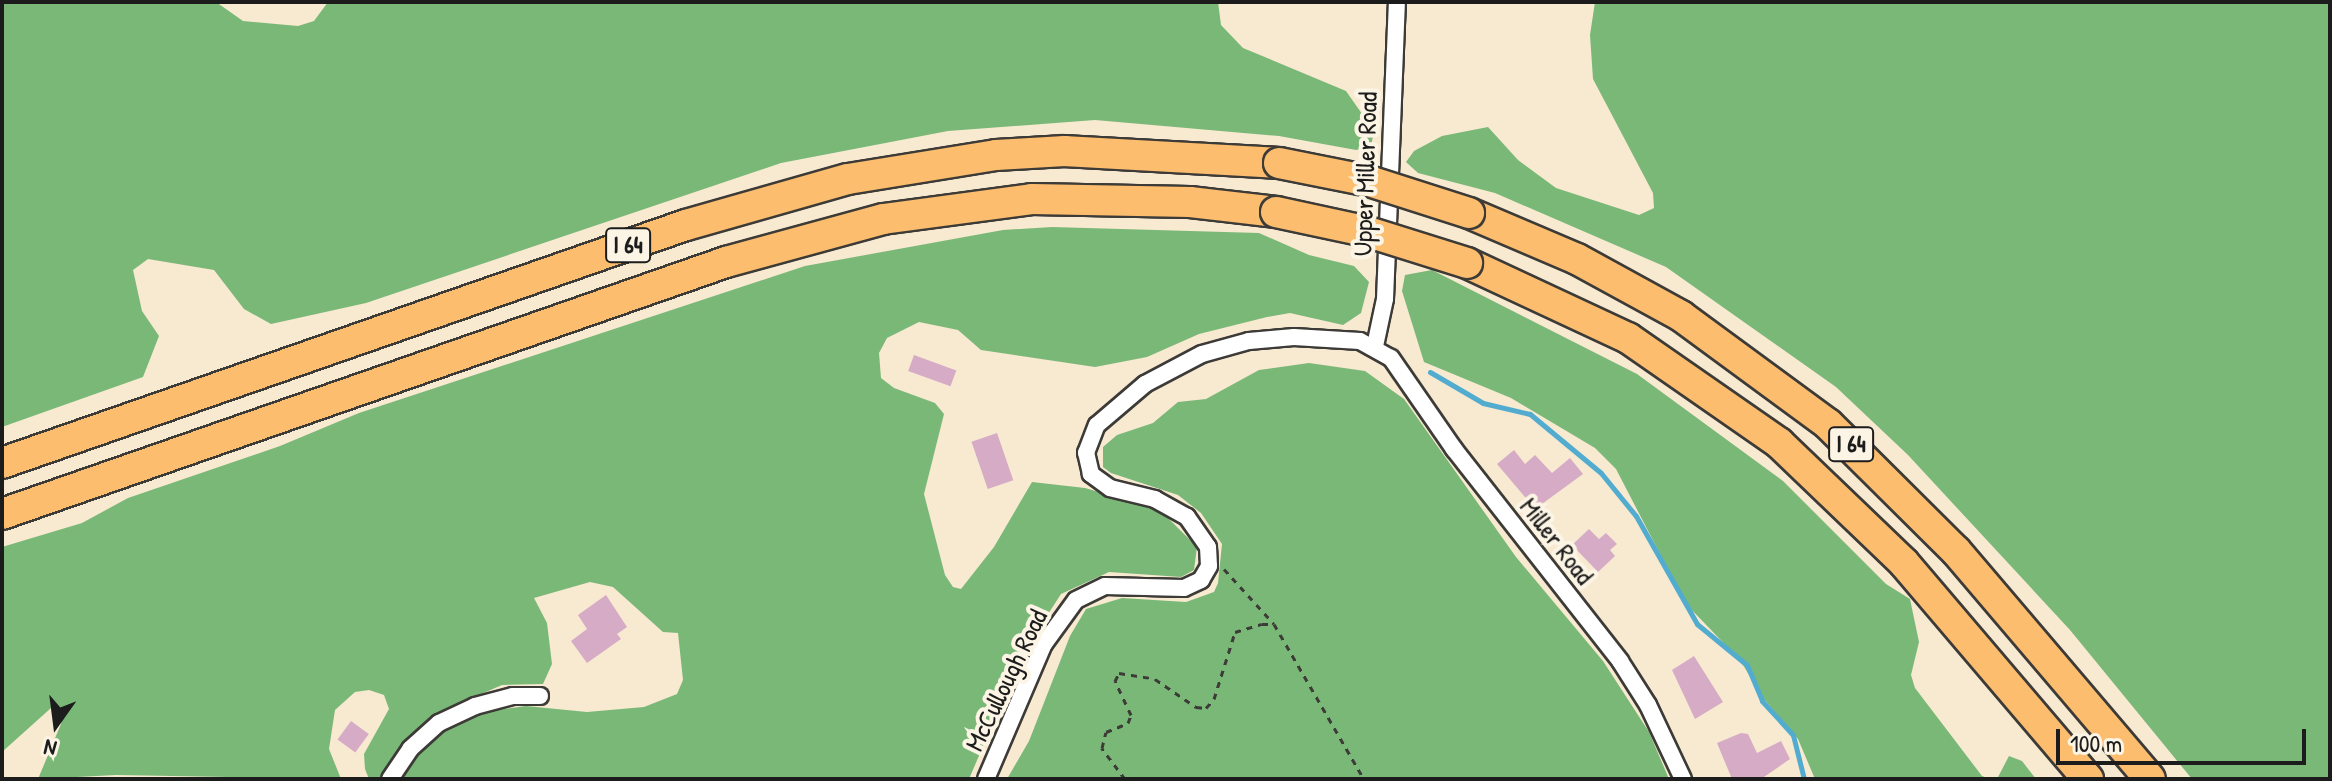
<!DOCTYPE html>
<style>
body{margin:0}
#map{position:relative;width:2332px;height:781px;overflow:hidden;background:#f8e9d1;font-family:"Patrick Hand",sans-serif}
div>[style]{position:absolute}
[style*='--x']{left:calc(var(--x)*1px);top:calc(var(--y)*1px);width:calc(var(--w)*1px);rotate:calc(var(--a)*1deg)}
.forest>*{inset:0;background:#7ab878}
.stream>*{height:5px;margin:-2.5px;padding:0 2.5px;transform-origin:2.5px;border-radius:2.5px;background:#52accf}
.building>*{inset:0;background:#d6abc5;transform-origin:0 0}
.path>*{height:3px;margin-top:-1.5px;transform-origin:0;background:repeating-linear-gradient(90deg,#3d3b37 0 6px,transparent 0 12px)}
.roads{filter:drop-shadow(2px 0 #3d3b37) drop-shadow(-2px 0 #3d3b37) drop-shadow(0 2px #3d3b37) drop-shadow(0 -2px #3d3b37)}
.street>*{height:16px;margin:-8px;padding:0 8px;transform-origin:8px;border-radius:8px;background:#fff}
.highway>*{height:30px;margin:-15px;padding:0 15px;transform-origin:15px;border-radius:15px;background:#fcbd6e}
.bridges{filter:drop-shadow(2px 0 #3d3b37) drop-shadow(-2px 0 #3d3b37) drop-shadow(0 2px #3d3b37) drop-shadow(0 -2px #3d3b37)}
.highway-bridge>*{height:30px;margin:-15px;padding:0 15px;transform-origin:15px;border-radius:15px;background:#fcbd6e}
span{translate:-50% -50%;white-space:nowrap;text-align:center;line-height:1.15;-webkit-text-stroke:8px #fcf5e5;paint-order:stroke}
.shield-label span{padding:2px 6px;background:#fcf5e5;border:2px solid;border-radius:6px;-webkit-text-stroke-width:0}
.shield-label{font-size:24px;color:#1c1c1c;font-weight:700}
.street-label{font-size:26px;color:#1c1c1c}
.frame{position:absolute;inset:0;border:4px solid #1c1c1c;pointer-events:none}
.north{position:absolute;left:16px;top:685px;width:80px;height:80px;-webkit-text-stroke:6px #fcf5e5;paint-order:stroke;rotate:194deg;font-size:22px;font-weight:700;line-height:32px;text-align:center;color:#1c1c1c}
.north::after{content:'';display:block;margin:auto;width:28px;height:36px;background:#1c1c1c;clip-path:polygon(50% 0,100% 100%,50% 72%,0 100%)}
.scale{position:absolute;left:2056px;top:729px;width:250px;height:36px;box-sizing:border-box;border:4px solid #1c1c1c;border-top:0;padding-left:10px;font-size:24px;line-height:28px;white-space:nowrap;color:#1c1c1c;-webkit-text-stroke:6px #fcf5e5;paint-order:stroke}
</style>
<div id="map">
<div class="forest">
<i style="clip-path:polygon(2px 2px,216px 2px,243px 21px,298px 26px,314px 21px,328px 2px,1218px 2px,1221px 25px,1243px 48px,1346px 91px,1374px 131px,1371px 146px,1356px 150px,1279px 136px,1095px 120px,948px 131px,781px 163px,366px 303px,271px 324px,244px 309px,214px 270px,148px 259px,133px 270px,142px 311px,159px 336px,143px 377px,2px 427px)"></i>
<i style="clip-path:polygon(1595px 2px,2330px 2px,2330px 779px,2192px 779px,2070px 630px,1908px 455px,1836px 387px,1666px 267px,1495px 193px,1418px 173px,1406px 162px,1414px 151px,1442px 136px,1488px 127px,1518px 160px,1556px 188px,1639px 215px,1654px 208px,1653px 193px,1593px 79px,1590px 35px)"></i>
<i style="clip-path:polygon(1052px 227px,1259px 233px,1309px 255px,1354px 266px,1369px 282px,1361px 313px,1343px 325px,1290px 313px,1267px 317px,1199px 334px,1147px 357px,1095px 367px,981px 350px,958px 330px,919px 322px,887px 338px,879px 353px,881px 378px,894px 388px,935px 403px,944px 414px,924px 494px,945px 575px,953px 587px,961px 589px,994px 547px,1032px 482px,1085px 488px,1160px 510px,1197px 547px,1194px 570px,1181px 577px,1109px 572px,1061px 594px,1023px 653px,969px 779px,399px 779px,424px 744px,448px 727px,482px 712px,526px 706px,587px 712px,644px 707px,677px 694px,683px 680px,678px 633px,663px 632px,613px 587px,590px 582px,534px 598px,547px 623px,552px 664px,543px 684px,502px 685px,451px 707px,396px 752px,384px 779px,369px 779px,365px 769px,364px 754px,389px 709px,384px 695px,369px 690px,355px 692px,335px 710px,329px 749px,341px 779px,116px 775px,38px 779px,61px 724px,62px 716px,51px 708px,2px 752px,2px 547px,82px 523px,128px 498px,280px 446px,359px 413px,805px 266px,1003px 230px)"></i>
<i style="clip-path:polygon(1432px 270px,1637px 374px,1783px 481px,1886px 584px,1910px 599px,1919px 642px,1911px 675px,1915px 688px,1982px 776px,1990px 779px,1815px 779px,1798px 739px,1763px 698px,1740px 660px,1686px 604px,1616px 469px,1595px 448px,1511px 398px,1424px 362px,1402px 291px,1405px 275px)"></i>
<i style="clip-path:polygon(1309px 363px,1365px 371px,1404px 399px,1516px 557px,1603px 661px,1649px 732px,1669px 779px,1007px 779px,1029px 741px,1070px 636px,1086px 609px,1122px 598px,1186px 602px,1214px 592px,1218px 583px,1222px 544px,1201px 513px,1178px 495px,1111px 473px,1103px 467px,1103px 447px,1117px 435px,1153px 423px,1178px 402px,1206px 399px,1259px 370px)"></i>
<i style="clip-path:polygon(2009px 756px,2022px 761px,2036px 779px,1997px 779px)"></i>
</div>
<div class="stream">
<i style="--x:1430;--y:372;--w:61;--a:30.3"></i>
<i style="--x:1483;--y:403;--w:48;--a:13.2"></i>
<i style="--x:1530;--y:414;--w:92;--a:39.7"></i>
<i style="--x:1601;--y:473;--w:55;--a:50.9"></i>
<i style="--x:1636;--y:516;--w:124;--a:60.5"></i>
<i style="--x:1697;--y:624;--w:65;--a:39.4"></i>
<i style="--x:1747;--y:665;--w:39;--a:67"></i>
<i style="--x:1762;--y:701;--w:46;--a:47.6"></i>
<i style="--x:1793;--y:735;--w:45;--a:76"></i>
</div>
<div class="building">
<i style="left:914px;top:355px;width:45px;height:17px;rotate:20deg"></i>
<i style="left:997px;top:433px;width:50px;height:27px;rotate:71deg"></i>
<i style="clip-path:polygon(1514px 450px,1525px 464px,1535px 455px,1552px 473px,1570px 458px,1583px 474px,1535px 509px,1497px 464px)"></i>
<i style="clip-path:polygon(1589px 529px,1599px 539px,1606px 533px,1617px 544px,1610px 550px,1615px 556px,1598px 572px,1572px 545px)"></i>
<i style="clip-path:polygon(606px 595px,627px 627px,617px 634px,621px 639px,587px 663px,571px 641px,587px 629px,578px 615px)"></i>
<i style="clip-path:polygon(1694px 656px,1723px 702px,1695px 719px,1672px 670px)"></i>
<i style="left:351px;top:721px;width:22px;height:23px;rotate:36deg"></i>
<i style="clip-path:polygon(1741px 733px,1748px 734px,1757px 753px,1781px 741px,1790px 759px,1761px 779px,1732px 779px,1717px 743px)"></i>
</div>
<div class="path">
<i style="--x:1224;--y:569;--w:74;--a:47.7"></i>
<i style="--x:1125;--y:779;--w:39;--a:-127"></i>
<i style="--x:1102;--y:748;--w:16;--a:-76"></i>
<i style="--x:1106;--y:732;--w:24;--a:-22"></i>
<i style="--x:1128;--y:723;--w:9;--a:-69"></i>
<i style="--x:1131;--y:715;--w:38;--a:-115"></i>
<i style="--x:1115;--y:681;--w:9;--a:-63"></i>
<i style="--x:1119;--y:673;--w:36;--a:9"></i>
<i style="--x:1155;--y:679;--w:50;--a:34.3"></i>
<i style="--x:1196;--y:707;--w:10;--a:6"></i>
<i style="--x:1206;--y:708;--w:12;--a:-48"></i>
<i style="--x:1214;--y:699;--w:70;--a:-72.6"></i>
<i style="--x:1235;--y:632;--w:28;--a:-17"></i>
<i style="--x:1262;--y:624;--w:12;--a:0"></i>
<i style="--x:1274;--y:624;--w:179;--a:59.9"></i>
</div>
<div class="roads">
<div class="street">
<i style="--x:1375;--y:346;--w:48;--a:-78"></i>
<i style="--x:1385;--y:299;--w:297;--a:-87.7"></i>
<i style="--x:390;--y:779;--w:36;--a:-56"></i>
<i style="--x:410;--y:749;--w:39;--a:-42"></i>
<i style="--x:439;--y:723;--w:40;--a:-25"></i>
<i style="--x:475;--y:706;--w:39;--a:-15"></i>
<i style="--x:513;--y:696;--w:27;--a:0"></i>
<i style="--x:986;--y:779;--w:147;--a:-66.8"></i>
<i style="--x:1044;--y:644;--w:54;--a:-54"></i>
<i style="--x:1076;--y:600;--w:32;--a:-26"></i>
<i style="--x:1105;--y:586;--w:79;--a:1.5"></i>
<i style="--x:1184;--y:588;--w:19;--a:-25"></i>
<i style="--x:1201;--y:580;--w:16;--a:-60"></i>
<i style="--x:1209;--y:566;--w:19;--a:-93"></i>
<i style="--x:1208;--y:547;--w:37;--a:-125"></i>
<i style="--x:1187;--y:517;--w:37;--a:-151"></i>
<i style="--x:1155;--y:499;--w:46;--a:-166.3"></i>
<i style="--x:1110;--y:488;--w:24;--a:-144"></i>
<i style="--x:1091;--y:474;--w:22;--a:-103"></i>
<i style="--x:1086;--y:453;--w:30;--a:-69"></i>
<i style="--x:1097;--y:425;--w:63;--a:-40.5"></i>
<i style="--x:1145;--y:384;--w:64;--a:-27.8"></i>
<i style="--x:1202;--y:354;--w:49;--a:-15.5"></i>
<i style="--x:1249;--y:341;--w:45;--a:-5.1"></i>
<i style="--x:1294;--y:337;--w:66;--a:3.5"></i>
<i style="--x:1360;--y:341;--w:35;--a:29"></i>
<i style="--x:1391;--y:358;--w:111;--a:55.3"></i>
<i style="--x:1454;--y:449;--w:269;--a:51.9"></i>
<i style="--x:1620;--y:661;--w:52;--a:57.5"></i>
<i style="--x:1648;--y:705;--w:82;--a:64.7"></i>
</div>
<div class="highway">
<i style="--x:1469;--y:213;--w:117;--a:23.1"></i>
<i style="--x:1577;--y:259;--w:119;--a:28.7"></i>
<i style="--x:1681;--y:316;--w:182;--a:36.3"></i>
<i style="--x:1828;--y:424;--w:180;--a:44.8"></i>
<i style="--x:1956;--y:551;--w:299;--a:49.6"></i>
<i style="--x:1467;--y:263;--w:178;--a:25"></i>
<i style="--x:1628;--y:338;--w:184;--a:34.8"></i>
<i style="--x:1779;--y:443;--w:173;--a:43.8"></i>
<i style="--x:1904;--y:563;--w:284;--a:49.6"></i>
<i style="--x:2;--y:463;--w:724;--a:-19.19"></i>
<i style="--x:686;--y:225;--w:168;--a:-15.9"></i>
<i style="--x:848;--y:179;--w:150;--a:-9.2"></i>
<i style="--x:996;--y:155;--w:69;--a:-3.3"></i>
<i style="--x:1065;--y:151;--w:214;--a:3.2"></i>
<i style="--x:2;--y:514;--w:767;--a:-19.19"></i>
<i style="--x:726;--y:262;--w:163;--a:-15.3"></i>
<i style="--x:883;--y:219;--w:150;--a:-7.6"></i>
<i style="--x:1032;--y:199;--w:158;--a:1.1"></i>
<i style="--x:1190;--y:202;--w:87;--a:6.6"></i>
</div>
</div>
<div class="bridges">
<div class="highway-bridge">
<i style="--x:1279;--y:163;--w:92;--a:11.3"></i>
<i style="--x:1369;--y:181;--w:105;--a:17.7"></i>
<i style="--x:1276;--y:212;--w:91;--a:12.1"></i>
<i style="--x:1365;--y:231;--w:107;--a:17.4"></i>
</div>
</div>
<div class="shield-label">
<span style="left:628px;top:245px">I 64</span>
<span style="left:1851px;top:444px">I 64</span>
</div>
<div class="street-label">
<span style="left:1365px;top:174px;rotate:-88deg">Upper Miller Road</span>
<span style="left:1557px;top:541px;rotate:52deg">Miller Road</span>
<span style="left:1006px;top:680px;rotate:-64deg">McCullough Road</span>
</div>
<div class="frame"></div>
<div class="north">N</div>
<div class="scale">100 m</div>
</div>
